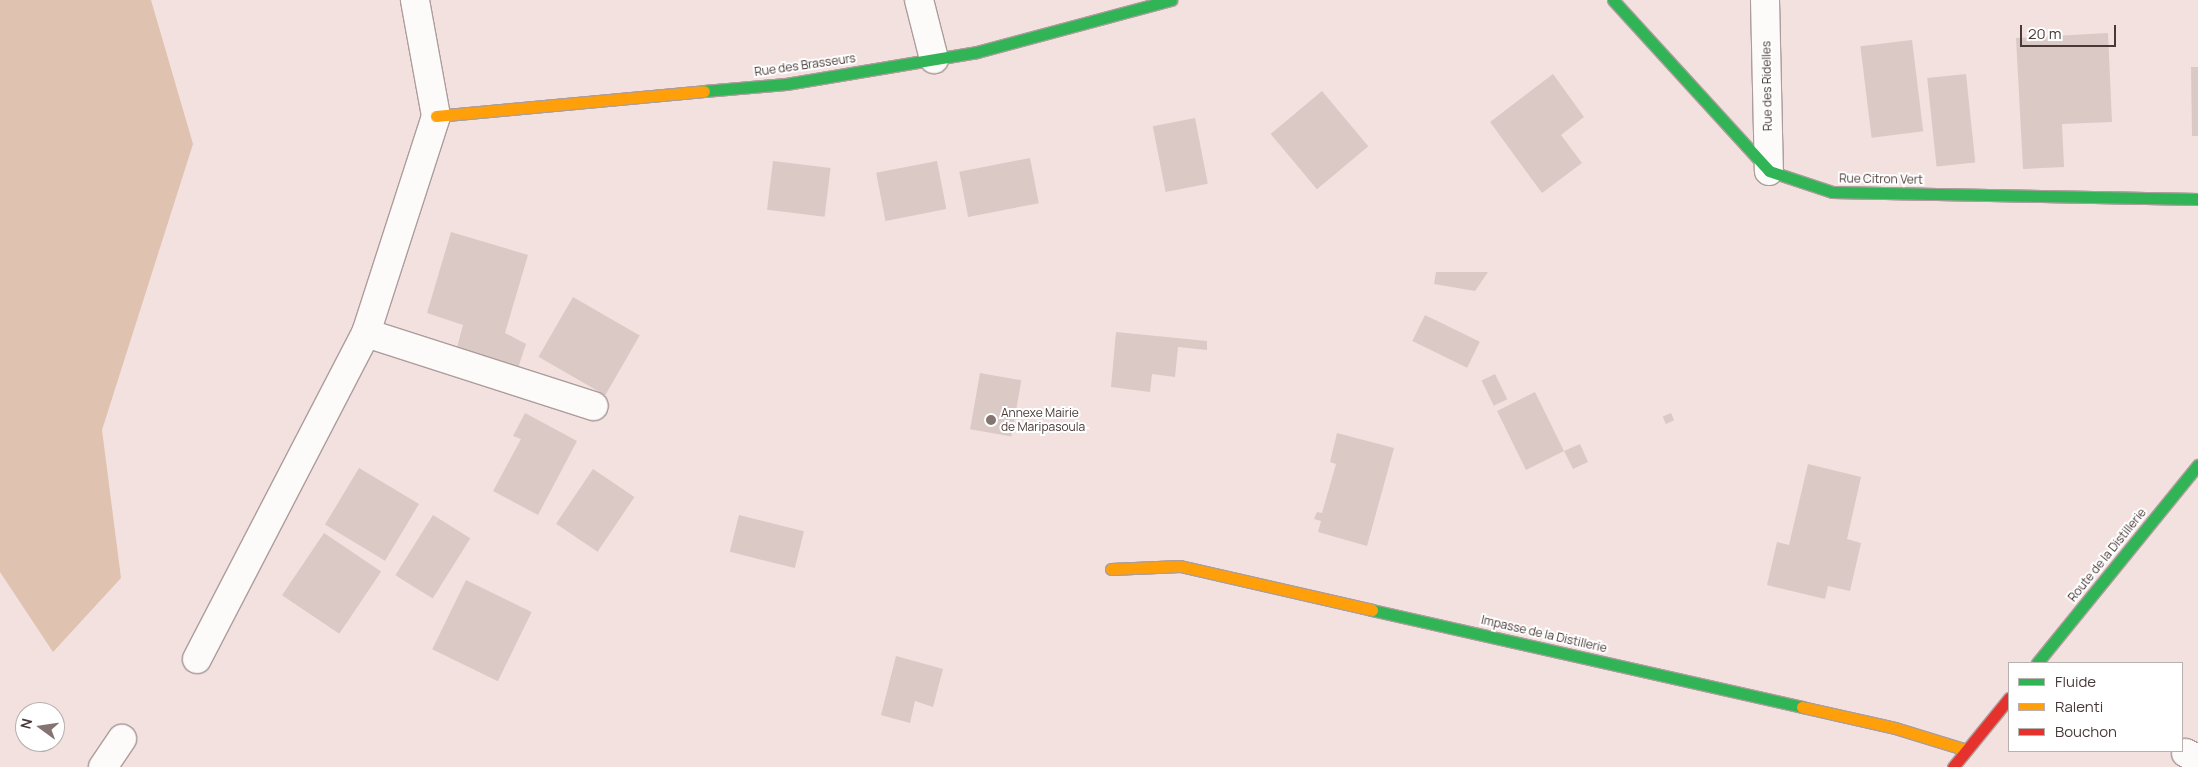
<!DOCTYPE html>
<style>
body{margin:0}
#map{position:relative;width:2198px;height:767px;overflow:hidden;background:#f3e1e0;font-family:Manrope,sans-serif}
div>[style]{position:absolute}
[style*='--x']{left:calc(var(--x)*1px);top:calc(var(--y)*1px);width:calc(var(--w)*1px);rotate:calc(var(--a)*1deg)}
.green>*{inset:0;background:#dfc2af}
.building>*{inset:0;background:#dbc9c5;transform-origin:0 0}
.roads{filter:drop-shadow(1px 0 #ac9d9c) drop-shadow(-1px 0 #ac9d9c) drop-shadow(0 1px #ac9d9c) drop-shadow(0 -1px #ac9d9c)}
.street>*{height:28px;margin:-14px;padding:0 14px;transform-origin:14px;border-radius:14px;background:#fdfafa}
.fast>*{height:11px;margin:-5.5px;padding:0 5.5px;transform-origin:5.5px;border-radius:5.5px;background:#30b455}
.slow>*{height:11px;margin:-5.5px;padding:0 5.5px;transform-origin:5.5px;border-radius:5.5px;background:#ff9f0a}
.jam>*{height:11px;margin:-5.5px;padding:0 5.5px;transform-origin:5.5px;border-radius:5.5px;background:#e5322d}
.dots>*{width:14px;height:14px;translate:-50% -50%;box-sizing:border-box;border:2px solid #fff;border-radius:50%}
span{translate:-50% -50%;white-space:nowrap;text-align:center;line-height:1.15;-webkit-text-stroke:4px #fff;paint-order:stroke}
.street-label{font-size:12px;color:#483937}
.poi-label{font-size:12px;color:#483937}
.left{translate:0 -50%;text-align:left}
.legend{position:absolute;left:2008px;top:662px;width:175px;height:90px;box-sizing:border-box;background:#fff;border:1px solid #b6b0af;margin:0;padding:6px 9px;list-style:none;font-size:15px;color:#483937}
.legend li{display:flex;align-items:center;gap:10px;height:25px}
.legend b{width:25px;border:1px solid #b6b0af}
.north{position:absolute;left:15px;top:702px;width:50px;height:50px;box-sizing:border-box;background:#fff;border:1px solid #b6b0af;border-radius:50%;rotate:284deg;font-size:14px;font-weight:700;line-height:20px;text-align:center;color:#483937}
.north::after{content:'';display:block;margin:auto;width:18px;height:22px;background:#847472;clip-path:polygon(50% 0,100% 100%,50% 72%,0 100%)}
.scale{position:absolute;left:2020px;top:25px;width:96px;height:22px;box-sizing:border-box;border:2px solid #483937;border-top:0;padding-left:6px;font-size:15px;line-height:18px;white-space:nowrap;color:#483937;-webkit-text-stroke:4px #fff;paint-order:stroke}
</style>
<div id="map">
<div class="green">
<i style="clip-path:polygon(0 0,151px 0,193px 144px,102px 430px,121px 578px,53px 652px,0 572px)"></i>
</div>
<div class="building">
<i style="clip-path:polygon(2108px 33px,2112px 122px,2062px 124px,2064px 167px,2023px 169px,2016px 38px)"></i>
<i style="left:1912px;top:40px;width:92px;height:52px;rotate:83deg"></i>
<i style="clip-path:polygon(2191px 67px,2198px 67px,2198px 136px,2192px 136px)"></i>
<i style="clip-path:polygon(1553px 74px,1584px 117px,1561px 135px,1582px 163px,1542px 193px,1490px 122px)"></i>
<i style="left:1966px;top:74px;width:89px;height:39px;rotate:84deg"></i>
<i style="left:1322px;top:91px;width:72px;height:67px;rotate:50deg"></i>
<i style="left:1195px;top:118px;width:67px;height:43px;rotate:79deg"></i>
<i style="left:1030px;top:158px;width:46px;height:72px;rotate:79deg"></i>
<i style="left:773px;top:161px;width:58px;height:49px;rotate:7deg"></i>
<i style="left:937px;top:161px;width:49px;height:62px;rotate:79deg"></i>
<i style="clip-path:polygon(451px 232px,528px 255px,505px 333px,526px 344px,517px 371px,455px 355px,463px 325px,427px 313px)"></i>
<i style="clip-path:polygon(1436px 272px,1488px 272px,1475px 291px,1434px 284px)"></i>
<i style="left:573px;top:297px;width:77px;height:69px;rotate:30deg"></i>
<i style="left:1425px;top:315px;width:61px;height:29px;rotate:26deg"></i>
<i style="clip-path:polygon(1116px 332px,1207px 341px,1207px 350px,1178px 347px,1175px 377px,1152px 374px,1150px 392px,1111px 387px)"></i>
<i style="left:980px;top:373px;width:42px;height:57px;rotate:10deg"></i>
<i style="left:1495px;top:374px;width:28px;height:15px;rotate:64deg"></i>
<i style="clip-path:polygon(1535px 392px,1564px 451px,1580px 444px,1588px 462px,1573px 469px,1564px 451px,1526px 470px,1497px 411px)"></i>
<i style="clip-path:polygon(525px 413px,577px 441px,538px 515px,493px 491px,521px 439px,513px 436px)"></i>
<i style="left:1671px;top:413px;width:8px;height:9px;rotate:67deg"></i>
<i style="clip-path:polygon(1337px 433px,1394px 448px,1367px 546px,1318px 532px,1321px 521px,1314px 519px,1317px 512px,1322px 513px,1336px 464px,1330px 462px)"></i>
<i style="clip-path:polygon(1808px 464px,1861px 477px,1847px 539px,1861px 543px,1850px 591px,1828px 586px,1825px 599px,1767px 585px,1777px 542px,1789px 545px)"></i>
<i style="left:359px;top:468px;width:70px;height:66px;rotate:31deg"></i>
<i style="left:593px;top:469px;width:50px;height:66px;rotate:34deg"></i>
<i style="left:433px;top:515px;width:44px;height:71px;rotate:32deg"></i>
<i style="left:739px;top:515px;width:67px;height:38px;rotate:14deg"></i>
<i style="left:324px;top:533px;width:69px;height:75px;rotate:34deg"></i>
<i style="left:466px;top:580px;width:73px;height:77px;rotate:26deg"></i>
<i style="clip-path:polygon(896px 656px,943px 669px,933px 707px,915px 701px,910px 723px,881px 715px)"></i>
</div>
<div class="roads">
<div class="street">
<i style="--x:919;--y:0;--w:61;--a:75.7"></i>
<i style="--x:1765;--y:0;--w:171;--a:88.7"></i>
<i style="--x:366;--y:333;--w:239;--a:17.8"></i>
<i style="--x:197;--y:659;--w:367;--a:-62.6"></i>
<i style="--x:366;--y:333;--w:228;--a:-72.1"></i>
<i style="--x:436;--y:116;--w:118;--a:-100.3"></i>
<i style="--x:2186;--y:753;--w:13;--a:27"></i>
<i style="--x:103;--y:767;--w:34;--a:-56"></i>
</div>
<div class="fast">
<i style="--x:1613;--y:0;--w:231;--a:47.6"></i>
<i style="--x:1769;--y:171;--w:66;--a:18.4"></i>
<i style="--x:1832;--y:192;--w:366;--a:1.1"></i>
<i style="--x:704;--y:91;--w:82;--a:-4.9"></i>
<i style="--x:786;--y:84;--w:194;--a:-9.5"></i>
<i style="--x:977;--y:52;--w:201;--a:-15"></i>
<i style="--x:1372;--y:610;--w:441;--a:12.7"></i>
<i style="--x:2037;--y:663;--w:255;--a:-50.9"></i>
</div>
<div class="slow">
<i style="--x:436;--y:116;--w:269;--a:-5.3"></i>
<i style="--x:1111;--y:569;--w:69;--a:-2.5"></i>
<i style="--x:1180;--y:566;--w:197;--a:12.9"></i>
<i style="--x:1802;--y:707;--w:95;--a:12.7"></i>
<i style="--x:1895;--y:728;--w:75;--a:17"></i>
</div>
<div class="jam">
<i style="--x:1953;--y:767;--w:89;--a:-50.9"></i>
</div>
</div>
<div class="dots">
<i style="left:991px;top:420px;background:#847472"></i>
</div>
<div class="street-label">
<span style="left:805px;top:65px;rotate:-8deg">Rue des Brasseurs</span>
<span style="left:1767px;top:86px;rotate:-91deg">Rue des Ridelles</span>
<span style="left:1881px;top:179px;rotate:1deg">Rue Citron Vert</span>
<span style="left:2107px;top:555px;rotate:-51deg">Route de la Distillerie</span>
<span style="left:1544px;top:634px;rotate:13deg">Impasse de la Distillerie</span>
</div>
<div class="poi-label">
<span class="left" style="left:1001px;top:420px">Annexe Mairie<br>de Maripasoula</span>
</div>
<ul class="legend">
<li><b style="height:6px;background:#30b455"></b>Fluide</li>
<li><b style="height:6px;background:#ff9f0a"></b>Ralenti</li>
<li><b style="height:6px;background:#e5322d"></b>Bouchon</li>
</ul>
<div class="north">N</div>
<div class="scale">20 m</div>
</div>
